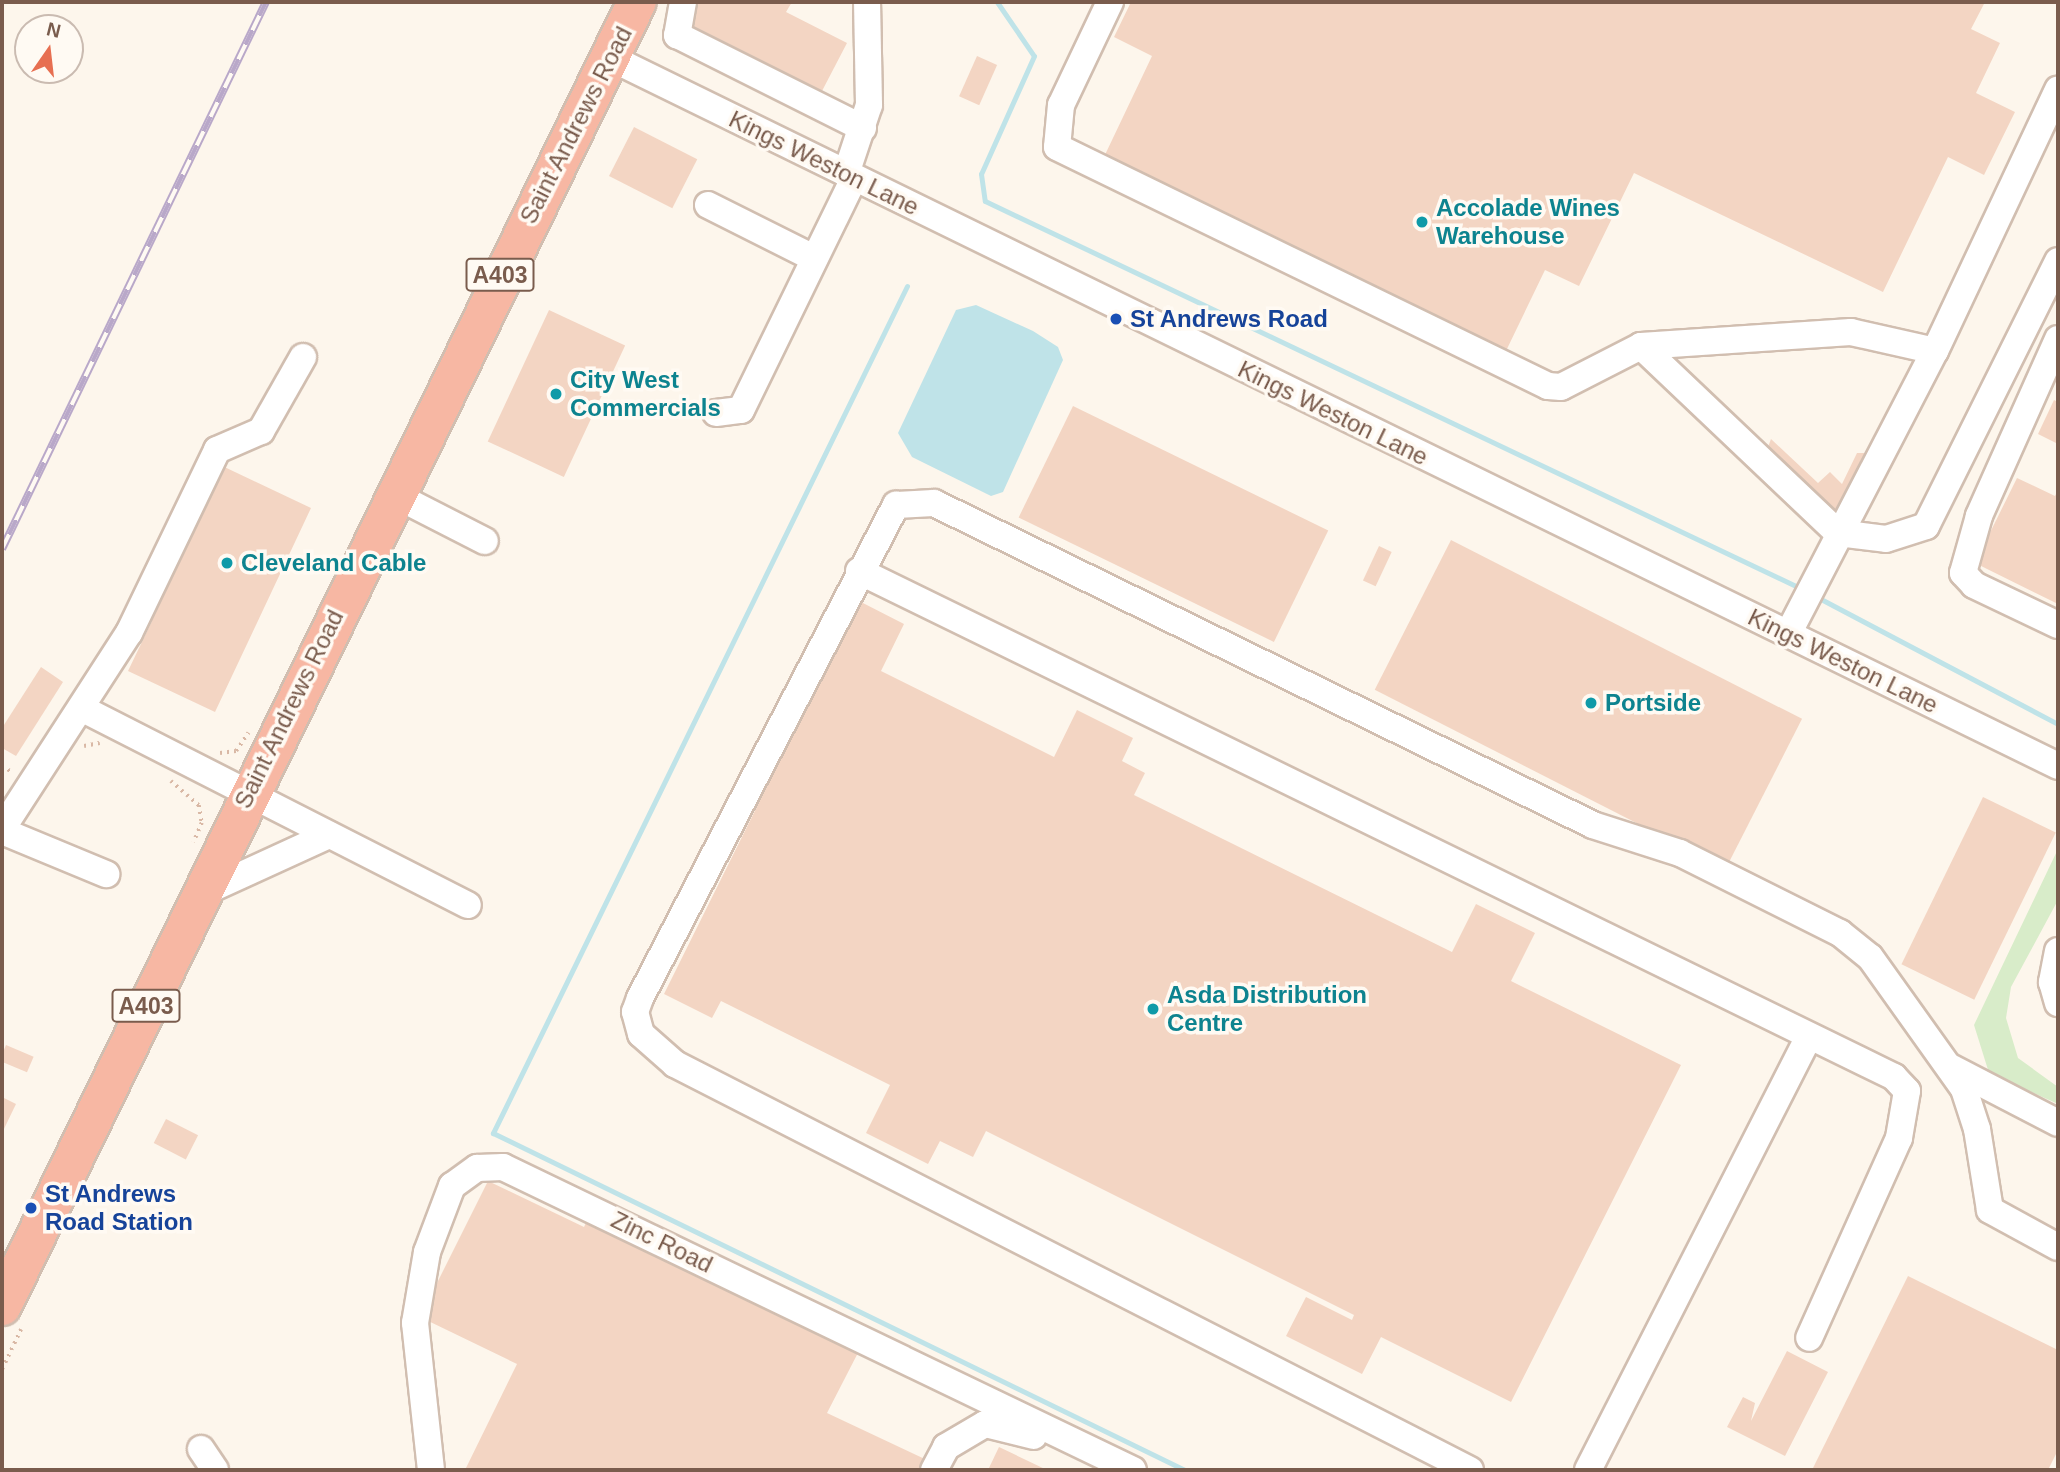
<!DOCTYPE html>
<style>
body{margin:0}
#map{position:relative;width:2060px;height:1472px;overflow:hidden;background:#fdf6ec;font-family:Arial,sans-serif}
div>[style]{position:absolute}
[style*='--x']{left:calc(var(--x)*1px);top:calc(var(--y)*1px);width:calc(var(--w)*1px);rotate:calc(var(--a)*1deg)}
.green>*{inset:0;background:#d8ecc9}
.water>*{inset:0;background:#bfe3e8}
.stream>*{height:5px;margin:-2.5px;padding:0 2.5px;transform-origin:2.5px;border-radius:2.5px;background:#bfe3e8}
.building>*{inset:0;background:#f3d5c3;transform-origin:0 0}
.path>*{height:3.5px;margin-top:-1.75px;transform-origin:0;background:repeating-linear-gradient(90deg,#d9b8a5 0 2px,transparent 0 7px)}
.roads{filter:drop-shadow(2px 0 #d1beb0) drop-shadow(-2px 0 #d1beb0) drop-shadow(0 2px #d1beb0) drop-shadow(0 -2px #d1beb0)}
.minor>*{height:26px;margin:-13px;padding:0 13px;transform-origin:13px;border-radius:13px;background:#fff}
.highway>*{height:38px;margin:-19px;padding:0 19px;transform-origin:19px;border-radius:19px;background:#f7b7a3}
.rail>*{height:8px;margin-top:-4px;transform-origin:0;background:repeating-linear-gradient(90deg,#fffaf3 0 16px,#b9a8c9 0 32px);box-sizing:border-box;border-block:2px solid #b9a8c9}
.dots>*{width:19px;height:19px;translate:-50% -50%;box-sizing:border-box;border:4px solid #fffaf3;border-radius:50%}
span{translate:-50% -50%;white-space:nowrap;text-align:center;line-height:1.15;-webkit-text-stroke:7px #fffaf3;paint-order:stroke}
.shield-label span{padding:2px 5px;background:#fffaf3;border:2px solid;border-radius:5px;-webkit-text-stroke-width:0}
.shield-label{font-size:23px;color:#7a5c4d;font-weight:700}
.street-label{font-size:24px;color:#7a5c4d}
.culture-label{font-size:24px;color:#0d838f;font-weight:700}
.left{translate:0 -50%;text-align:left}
.transit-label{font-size:24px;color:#164399;font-weight:700}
.frame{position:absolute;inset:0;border:4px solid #7a5c4d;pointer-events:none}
.north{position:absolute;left:14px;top:14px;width:70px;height:70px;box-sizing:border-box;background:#fffaf3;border:2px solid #cabbb1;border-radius:50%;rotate:14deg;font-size:19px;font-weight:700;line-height:28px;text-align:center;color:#7a5c4d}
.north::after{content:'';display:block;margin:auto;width:24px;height:32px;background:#e76f51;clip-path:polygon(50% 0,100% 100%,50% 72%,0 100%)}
</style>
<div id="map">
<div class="green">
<i style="clip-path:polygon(2058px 849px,2058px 900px,2011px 987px,2006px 1018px,2018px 1058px,2058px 1087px,2058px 1104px,1989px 1073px,1974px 1025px)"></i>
</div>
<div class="water">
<i style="clip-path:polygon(976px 305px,1033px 331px,1058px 347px,1063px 360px,1003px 492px,991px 496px,912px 457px,898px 433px,956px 310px)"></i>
</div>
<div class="stream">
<i style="--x:997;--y:2;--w:65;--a:55.6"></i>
<i style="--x:1034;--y:56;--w:129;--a:114.2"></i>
<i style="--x:981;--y:174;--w:27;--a:82"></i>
<i style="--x:985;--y:201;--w:904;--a:25.4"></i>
<i style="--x:907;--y:286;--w:943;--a:116.05"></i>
<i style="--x:493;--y:1133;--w:770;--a:25.97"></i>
<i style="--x:1817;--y:597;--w:272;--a:27.8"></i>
</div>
<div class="building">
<i style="clip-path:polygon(693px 2px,792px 2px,786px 12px,847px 43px,822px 91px,682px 23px)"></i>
<i style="clip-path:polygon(1131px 2px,1985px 2px,1971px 29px,2000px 43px,1976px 93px,2015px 112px,1984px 175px,1948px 157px,1883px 292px,1634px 173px,1579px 286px,1545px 270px,1505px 353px,1103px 159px,1152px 56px,1114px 37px)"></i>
<i style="left:977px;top:56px;width:22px;height:44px;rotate:24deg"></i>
<i style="left:634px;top:127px;width:71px;height:55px;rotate:27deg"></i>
<i style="left:549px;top:310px;width:84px;height:145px;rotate:25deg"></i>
<i style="clip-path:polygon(2054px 400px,2058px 402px,2058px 444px,2038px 434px)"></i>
<i style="left:1073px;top:406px;width:284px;height:124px;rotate:26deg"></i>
<i style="clip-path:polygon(1771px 439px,1818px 483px,1830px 472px,1842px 484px,1857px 453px,1867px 453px,1837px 517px,1768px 447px)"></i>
<i style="clip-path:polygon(216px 463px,311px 508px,215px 712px,128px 671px,152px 621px,144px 617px)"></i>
<i style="clip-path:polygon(2017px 478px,2055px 496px,2058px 490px,2058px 604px,1975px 563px)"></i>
<i style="left:1451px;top:540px;width:394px;height:168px;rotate:27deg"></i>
<i style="left:1379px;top:546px;width:14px;height:38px;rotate:25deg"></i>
<i style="clip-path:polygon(859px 601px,904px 624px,881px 671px,1054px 757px,1077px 710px,1133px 738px,1122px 761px,1145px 773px,1134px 795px,1452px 952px,1476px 904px,1535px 933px,1511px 981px,1681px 1065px,1511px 1402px,1381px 1337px,1362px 1374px,1286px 1336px,1306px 1297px,1352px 1320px,1354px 1315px,986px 1131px,973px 1157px,940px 1141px,928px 1164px,866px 1133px,890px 1085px,721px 1001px,712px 1018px,664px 994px)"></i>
<i style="clip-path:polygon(41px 667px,63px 682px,16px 756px,2px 748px,2px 728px)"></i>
<i style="left:1983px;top:797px;width:81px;height:186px;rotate:26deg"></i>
<i style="left:6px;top:1045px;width:30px;height:17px;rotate:23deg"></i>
<i style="clip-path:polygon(2px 1097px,16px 1104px,2px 1133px)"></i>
<i style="left:166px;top:1119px;width:36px;height:27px;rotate:27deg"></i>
<i style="clip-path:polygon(488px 1181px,584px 1227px,590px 1214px,862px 1345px,827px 1413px,929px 1461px,924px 1470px,465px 1470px,517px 1364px,420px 1317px)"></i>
<i style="clip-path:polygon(1908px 1276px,2058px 1350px,2058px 1450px,2048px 1470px,1812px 1470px)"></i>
<i style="clip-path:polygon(1787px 1351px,1828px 1372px,1785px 1456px,1727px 1427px,1743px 1397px,1755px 1403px,1751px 1421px)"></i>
<i style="clip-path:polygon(999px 1447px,1047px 1470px,988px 1470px)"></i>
</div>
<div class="path">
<i style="--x:84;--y:746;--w:16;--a:-11"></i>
<i style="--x:220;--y:753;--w:16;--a:-7"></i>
<i style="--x:236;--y:751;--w:22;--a:-56"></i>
<i style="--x:2;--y:766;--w:12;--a:31"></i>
<i style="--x:171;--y:781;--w:37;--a:41"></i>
<i style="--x:199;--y:805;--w:18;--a:81"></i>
<i style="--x:202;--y:823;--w:21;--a:113"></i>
<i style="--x:2;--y:1369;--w:44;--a:-64.6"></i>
</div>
<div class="roads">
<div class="minor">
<i style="--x:683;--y:2;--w:34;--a:100"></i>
<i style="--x:677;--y:35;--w:208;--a:26.6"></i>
<i style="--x:1110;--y:2;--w:114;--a:115.4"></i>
<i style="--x:1061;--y:105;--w:42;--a:95.4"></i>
<i style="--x:1057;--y:147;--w:546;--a:25.96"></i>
<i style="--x:1548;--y:386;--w:13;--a:4"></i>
<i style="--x:1561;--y:387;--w:90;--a:-27.1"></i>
<i style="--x:1641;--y:346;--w:272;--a:43.5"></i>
<i style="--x:1838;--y:533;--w:48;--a:7.1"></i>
<i style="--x:1886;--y:539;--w:42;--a:-18"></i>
<i style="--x:1926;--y:526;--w:296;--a:-63.5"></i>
<i style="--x:609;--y:57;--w:1613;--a:26.07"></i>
<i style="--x:846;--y:174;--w:73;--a:-71.6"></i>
<i style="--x:869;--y:105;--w:103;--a:-91.1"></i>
<i style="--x:708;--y:205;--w:119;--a:26.6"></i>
<i style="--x:2058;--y:339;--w:194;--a:114.1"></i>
<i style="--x:1979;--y:516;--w:59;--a:105.7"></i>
<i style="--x:1963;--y:573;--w:16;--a:47"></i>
<i style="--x:1974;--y:585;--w:93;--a:25.5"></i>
<i style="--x:1641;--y:346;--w:210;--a:-3.8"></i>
<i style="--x:1851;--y:332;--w:86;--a:12.7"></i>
<i style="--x:716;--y:413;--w:25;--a:-7"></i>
<i style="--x:741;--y:410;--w:258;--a:-64"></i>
<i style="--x:393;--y:494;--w:103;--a:27.1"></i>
<i style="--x:859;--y:571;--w:1152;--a:26.05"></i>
<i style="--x:1894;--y:1077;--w:19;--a:47"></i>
<i style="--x:1907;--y:1091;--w:48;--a:99.7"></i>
<i style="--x:1899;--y:1138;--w:219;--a:114.2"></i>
<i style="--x:1788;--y:634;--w:319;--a:-62.6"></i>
<i style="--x:1935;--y:351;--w:289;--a:-64.8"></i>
<i style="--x:81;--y:708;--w:434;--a:27"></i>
<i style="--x:2;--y:829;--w:234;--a:-57.1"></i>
<i style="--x:129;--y:633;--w:203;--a:-64.3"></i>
<i style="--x:217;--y:450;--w:48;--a:-23.4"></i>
<i style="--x:261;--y:431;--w:85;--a:-60.4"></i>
<i style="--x:2;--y:831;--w:113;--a:22.5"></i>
<i style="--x:200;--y:894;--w:142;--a:-24.6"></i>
<i style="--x:2058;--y:951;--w:32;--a:101"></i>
<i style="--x:2052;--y:982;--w:22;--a:74"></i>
<i style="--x:1952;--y:1068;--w:119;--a:27.4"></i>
<i style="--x:201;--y:1449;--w:25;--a:56"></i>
<i style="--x:431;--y:1470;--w:148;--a:-96.2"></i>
<i style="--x:415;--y:1323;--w:72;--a:-80.4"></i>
<i style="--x:427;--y:1252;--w:71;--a:-69.3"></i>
<i style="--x:452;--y:1186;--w:31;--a:-36"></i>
<i style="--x:477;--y:1168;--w:26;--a:-2"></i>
<i style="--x:503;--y:1167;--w:699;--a:25.69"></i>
<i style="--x:934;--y:1470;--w:26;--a:-62"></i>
<i style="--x:946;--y:1447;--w:45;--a:-30.5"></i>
<i style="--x:985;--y:1424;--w:50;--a:13.8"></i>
<i style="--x:1470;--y:1470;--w:893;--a:-152.95"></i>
<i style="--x:675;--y:1064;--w:45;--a:-138.6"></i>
<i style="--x:641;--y:1034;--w:23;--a:-105"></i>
<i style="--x:635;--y:1012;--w:15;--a:-70"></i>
<i style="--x:640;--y:998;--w:556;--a:-62.56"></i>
<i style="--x:896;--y:505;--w:38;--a:-3"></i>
<i style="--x:934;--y:503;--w:733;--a:26.04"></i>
<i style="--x:1593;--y:825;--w:91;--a:17.8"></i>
<i style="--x:1680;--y:853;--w:179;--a:26.6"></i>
<i style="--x:1840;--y:933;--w:38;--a:39"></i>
<i style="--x:1870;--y:957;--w:162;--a:54.5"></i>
<i style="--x:1964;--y:1089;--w:42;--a:72"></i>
<i style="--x:1977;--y:1129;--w:82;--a:80.9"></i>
<i style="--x:1990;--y:1210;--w:77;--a:28.6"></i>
<i style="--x:1588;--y:1470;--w:487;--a:-63"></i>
</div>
<div class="highway">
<i style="--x:2;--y:1306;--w:1450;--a:-64.04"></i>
</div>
</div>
<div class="rail">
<i style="--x:2;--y:549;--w:607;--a:-64.24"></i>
</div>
<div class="dots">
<i style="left:1422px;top:222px;background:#0f9aa8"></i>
<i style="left:1116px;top:319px;background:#1a4fb4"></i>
<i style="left:556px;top:394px;background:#0f9aa8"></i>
<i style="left:227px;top:563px;background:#0f9aa8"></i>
<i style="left:1591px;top:703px;background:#0f9aa8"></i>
<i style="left:1153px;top:1009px;background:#0f9aa8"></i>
<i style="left:31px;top:1208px;background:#1a4fb4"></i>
</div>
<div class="shield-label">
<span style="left:500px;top:275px">A403</span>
<span style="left:146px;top:1006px">A403</span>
</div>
<div class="street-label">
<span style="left:576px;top:125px;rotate:-63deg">Saint Andrews Road</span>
<span style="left:824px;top:163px;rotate:26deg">Kings Weston Lane</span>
<span style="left:1333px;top:413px;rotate:26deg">Kings Weston Lane</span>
<span style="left:1843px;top:661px;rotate:26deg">Kings Weston Lane</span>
<span style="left:289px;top:709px;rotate:-64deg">Saint Andrews Road</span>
<span style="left:662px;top:1242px;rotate:26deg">Zinc Road</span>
</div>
<div class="culture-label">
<span class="left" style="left:1436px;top:222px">Accolade Wines<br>Warehouse</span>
<span class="left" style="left:570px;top:394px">City West<br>Commercials</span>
<span class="left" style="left:241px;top:563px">Cleveland Cable</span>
<span class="left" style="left:1605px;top:703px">Portside</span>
<span class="left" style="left:1167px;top:1009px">Asda Distribution<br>Centre</span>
</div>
<div class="transit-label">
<span class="left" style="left:1130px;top:319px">St Andrews Road</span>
<span class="left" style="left:45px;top:1208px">St Andrews<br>Road Station</span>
</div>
<div class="frame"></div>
<div class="north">N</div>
</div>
